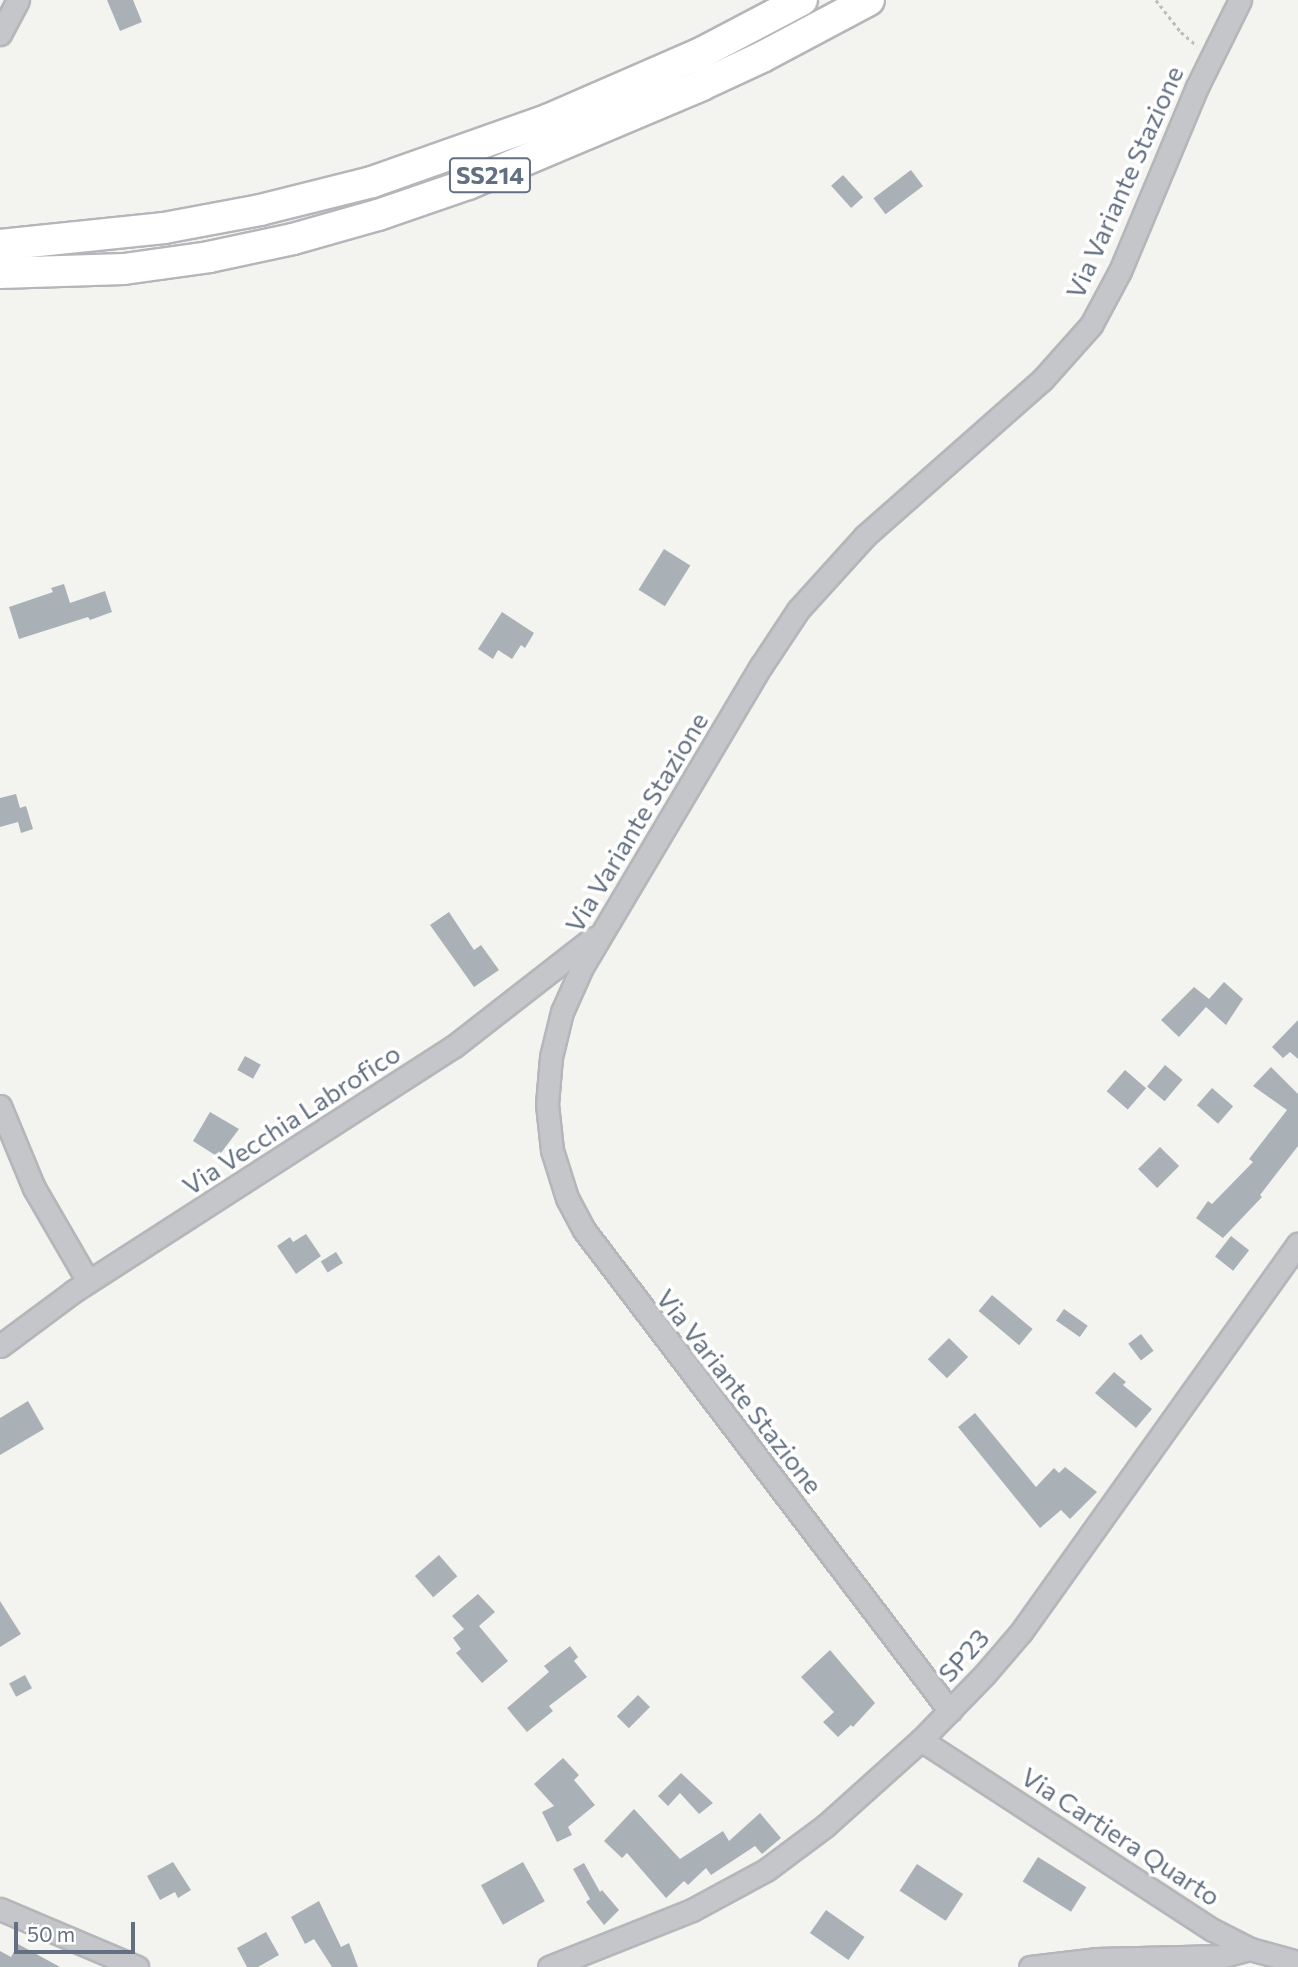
<!DOCTYPE html>
<style>
body{margin:0}
#map{position:relative;width:1298px;height:1967px;overflow:hidden;background:#f3f4ef;font-family:Commissioner,sans-serif}
div>[style]{position:absolute}
[style*='--x']{left:calc(var(--x)*1px);top:calc(var(--y)*1px);width:calc(var(--w)*1px);rotate:calc(var(--a)*1deg)}
.building>*{inset:0;background:#a9b0b6;transform-origin:0 0}
.path>*{height:2.5px;margin-top:-1.25px;transform-origin:0;background:repeating-linear-gradient(90deg,#bbbdbf 0 3.5px,transparent 0 7px)}
.roads{filter:drop-shadow(2px 0 #b4b6ba) drop-shadow(-2px 0 #b4b6ba) drop-shadow(0 2px #b4b6ba) drop-shadow(0 -2px #b4b6ba)}
.minor>*{height:21px;margin:-10.5px;padding:0 10.5px;transform-origin:10.5px;border-radius:10.5px;background:#c4c6ca}
.highway>*{height:30px;margin:-15px;padding:0 15px;transform-origin:15px;border-radius:15px;background:#fff}
span{translate:-50% -50%;white-space:nowrap;text-align:center;line-height:1.15;-webkit-text-stroke:7px #fff;paint-order:stroke}
.shield-label span{padding:2px 5px;background:#fff;border:2px solid;border-radius:5px;-webkit-text-stroke-width:0}
.shield-label{font-size:24px;color:#627081;font-weight:700}
.street-label{font-size:26px;color:#627081}
.scale{position:absolute;left:14px;top:1922px;width:121px;height:32px;box-sizing:border-box;border:4px solid #627081;border-top:0;padding-left:9px;font-size:21px;line-height:24px;white-space:nowrap;color:#627081;-webkit-text-stroke:5px #fff;paint-order:stroke}
</style>
<div id="map">
<div class="building">
<i style="clip-path:polygon(107px 0,133px 0,142px 22px,120px 31px)"></i>
<i style="left:911px;top:170px;width:20px;height:47px;rotate:53deg"></i>
<i style="left:843px;top:175px;width:30px;height:16px;rotate:48deg"></i>
<i style="left:664px;top:549px;width:31px;height:48px;rotate:32deg"></i>
<i style="clip-path:polygon(64px 584px,70px 603px,105px 591px,112px 612px,90px 620px,88px 617px,19px 639px,9px 607px,53px 592px,51px 588px)"></i>
<i style="clip-path:polygon(502px 612px,534px 633px,525px 648px,521px 645px,512px 659px,498px 650px,493px 659px,478px 649px)"></i>
<i style="clip-path:polygon(16px 794px,20px 808px,26px 806px,33px 829px,21px 833px,18px 822px,0 827px,0 798px)"></i>
<i style="clip-path:polygon(449px 912px,474px 950px,481px 945px,499px 970px,474px 987px,430px 925px)"></i>
<i style="clip-path:polygon(1224px 982px,1243px 999px,1226px 1025px,1206px 1007px,1179px 1037px,1161px 1020px,1194px 987px,1209px 999px)"></i>
<i style="clip-path:polygon(1298px 1020px,1298px 1059px,1290px 1052px,1283px 1058px,1272px 1047px)"></i>
<i style="left:245px;top:1056px;width:18px;height:16px;rotate:29deg"></i>
<i style="left:1165px;top:1065px;width:23px;height:28px;rotate:40deg"></i>
<i style="clip-path:polygon(1271px 1067px,1298px 1094px,1298px 1146px,1260px 1195px,1262px 1197px,1223px 1238px,1196px 1218px,1208px 1201px,1212px 1204px,1253px 1162px,1249px 1159px,1287px 1110px,1253px 1086px)"></i>
<i style="left:1125px;top:1070px;width:28px;height:28px;rotate:41deg"></i>
<i style="left:1212px;top:1088px;width:28px;height:23px;rotate:41deg"></i>
<i style="clip-path:polygon(210px 1112px,239px 1129px,218px 1157px,193px 1141px)"></i>
<i style="left:1160px;top:1147px;width:27px;height:31px;rotate:45deg"></i>
<i style="clip-path:polygon(306px 1234px,321px 1256px,296px 1274px,277px 1246px,290px 1237px,293px 1242px)"></i>
<i style="left:1231px;top:1236px;width:23px;height:26px;rotate:38deg"></i>
<i style="left:336px;top:1252px;width:13px;height:18px;rotate:58deg"></i>
<i style="left:992px;top:1295px;width:53px;height:21px;rotate:40deg"></i>
<i style="left:1064px;top:1309px;width:29px;height:14px;rotate:35deg"></i>
<i style="left:1141px;top:1334px;width:21px;height:16px;rotate:53deg"></i>
<i style="left:949px;top:1338px;width:27px;height:30px;rotate:45deg"></i>
<i style="clip-path:polygon(1114px 1372px,1126px 1382px,1123px 1385px,1152px 1409px,1136px 1428px,1095px 1393px)"></i>
<i style="clip-path:polygon(28px 1401px,44px 1429px,0 1455px,0 1418px)"></i>
<i style="clip-path:polygon(975px 1413px,1036px 1487px,1054px 1468px,1059px 1473px,1065px 1467px,1097px 1492px,1070px 1519px,1061px 1510px,1040px 1528px,958px 1427px)"></i>
<i style="left:439px;top:1555px;width:28px;height:32px;rotate:49deg"></i>
<i style="clip-path:polygon(478px 1594px,495px 1612px,479px 1626px,508px 1661px,482px 1683px,456px 1653px,461px 1649px,453px 1638px,464px 1629px,452px 1616px)"></i>
<i style="clip-path:polygon(0 1601px,21px 1634px,0 1647px)"></i>
<i style="clip-path:polygon(570px 1646px,578px 1657px,574px 1661px,587px 1677px,549px 1706px,553px 1711px,527px 1732px,507px 1708px,549px 1672px,544px 1666px)"></i>
<i style="clip-path:polygon(830px 1650px,875px 1703px,853px 1727px,851px 1725px,838px 1737px,823px 1722px,834px 1712px,801px 1677px)"></i>
<i style="left:25px;top:1675px;width:15px;height:18px;rotate:62deg"></i>
<i style="left:638px;top:1695px;width:17px;height:30px;rotate:45deg"></i>
<i style="clip-path:polygon(563px 1758px,579px 1775px,574px 1780px,595px 1805px,568px 1827px,572px 1835px,557px 1842px,542px 1812px,554px 1806px,534px 1784px)"></i>
<i style="clip-path:polygon(681px 1773px,713px 1803px,699px 1814px,680px 1793px,668px 1806px,658px 1796px)"></i>
<i style="clip-path:polygon(634px 1809px,680px 1859px,723px 1831px,729px 1841px,760px 1813px,781px 1838px,762px 1854px,755px 1846px,711px 1875px,706px 1868px,688px 1885px,684px 1881px,666px 1898px,627px 1853px,622px 1858px,604px 1841px)"></i>
<i style="left:1038px;top:1857px;width:57px;height:29px;rotate:32deg"></i>
<i style="clip-path:polygon(173px 1862px,191px 1890px,178px 1898px,175px 1892px,160px 1900px,147px 1876px)"></i>
<i style="left:523px;top:1862px;width:45px;height:48px;rotate:61deg"></i>
<i style="clip-path:polygon(584px 1863px,600px 1892px,602px 1890px,619px 1910px,604px 1925px,586px 1902px,590px 1899px,573px 1869px)"></i>
<i style="left:917px;top:1864px;width:55px;height:32px;rotate:33deg"></i>
<i style="clip-path:polygon(319px 1901px,341px 1947px,349px 1943px,358px 1967px,332px 1967px,314px 1939px,305px 1944px,291px 1917px)"></i>
<i style="left:826px;top:1910px;width:47px;height:28px;rotate:35deg"></i>
<i style="clip-path:polygon(266px 1932px,279px 1955px,258px 1967px,247px 1967px,237px 1948px)"></i>
<i style="clip-path:polygon(18px 1944px,60px 1967px,0 1967px,0 1951px,11px 1957px)"></i>
</div>
<div class="path">
<i style="--x:1156;--y:0;--w:41;--a:52"></i>
<i style="--x:1181;--y:32;--w:21;--a:41"></i>
</div>
<div class="roads">
<div class="minor">
<i style="--x:0;--y:34;--w:38;--a:-62"></i>
<i style="--x:0;--y:1106;--w:89;--a:67.5"></i>
<i style="--x:34;--y:1188;--w:108;--a:59.9"></i>
<i style="--x:0;--y:1346;--w:92;--a:-36.6"></i>
<i style="--x:74;--y:1291;--w:451;--a:-32.8"></i>
<i style="--x:453;--y:1047;--w:177;--a:-37.9"></i>
<i style="--x:950;--y:1711;--w:604;--a:-127.27"></i>
<i style="--x:584;--y:1230;--w:36;--a:-118"></i>
<i style="--x:567;--y:1198;--w:50;--a:-107.4"></i>
<i style="--x:552;--y:1150;--w:46;--a:-96.2"></i>
<i style="--x:547;--y:1104;--w:47;--a:-85.1"></i>
<i style="--x:551;--y:1057;--w:46;--a:-76.3"></i>
<i style="--x:562;--y:1012;--w:49;--a:-66"></i>
<i style="--x:582;--y:967;--w:350;--a:-59.3"></i>
<i style="--x:761;--y:666;--w:67;--a:-56.5"></i>
<i style="--x:798;--y:610;--w:100;--a:-47.8"></i>
<i style="--x:865;--y:536;--w:236;--a:-41.4"></i>
<i style="--x:1042;--y:380;--w:74;--a:-48.3"></i>
<i style="--x:1091;--y:325;--w:61;--a:-61.8"></i>
<i style="--x:1120;--y:271;--w:199;--a:-67.3"></i>
<i style="--x:1197;--y:87;--w:97;--a:-63.7"></i>
<i style="--x:921;--y:1740;--w:348;--a:33.1"></i>
<i style="--x:1213;--y:1930;--w:42;--a:27.2"></i>
<i style="--x:1250;--y:1949;--w:50;--a:15.2"></i>
<i style="--x:0;--y:1909;--w:149;--a:22.9"></i>
<i style="--x:549;--y:1967;--w:154;--a:-21.7"></i>
<i style="--x:692;--y:1910;--w:84;--a:-28.4"></i>
<i style="--x:766;--y:1870;--w:74;--a:-36.7"></i>
<i style="--x:825;--y:1826;--w:129;--a:-41.9"></i>
<i style="--x:921;--y:1740;--w:92;--a:-45.9"></i>
<i style="--x:985;--y:1674;--w:55;--a:-49.4"></i>
<i style="--x:1021;--y:1632;--w:477;--a:-54.5"></i>
<i style="--x:1030;--y:1967;--w:66;--a:-6.9"></i>
<i style="--x:1096;--y:1959;--w:127;--a:-1.4"></i>
<i style="--x:1223;--y:1956;--w:28;--a:-15"></i>
</div>
<div class="highway">
<i style="--x:0;--y:245;--w:165;--a:-5.9"></i>
<i style="--x:164;--y:228;--w:98;--a:-10.6"></i>
<i style="--x:260;--y:210;--w:115;--a:-14"></i>
<i style="--x:372;--y:182;--w:186;--a:-19.5"></i>
<i style="--x:547;--y:120;--w:168;--a:-23.5"></i>
<i style="--x:701;--y:53;--w:114;--a:-27.7"></i>
<i style="--x:0;--y:273;--w:124;--a:-1.8"></i>
<i style="--x:124;--y:269;--w:86;--a:-8"></i>
<i style="--x:209;--y:257;--w:86;--a:-12.1"></i>
<i style="--x:293;--y:239;--w:88;--a:-15.8"></i>
<i style="--x:378;--y:215;--w:95;--a:-19"></i>
<i style="--x:468;--y:184;--w:254;--a:-22.9"></i>
<i style="--x:702;--y:85;--w:66;--a:-25"></i>
<i style="--x:762;--y:57;--w:121;--a:-28"></i>
</div>
</div>
<div class="shield-label">
<span style="left:490px;top:175px">SS214</span>
</div>
<div class="street-label">
<span style="left:1124px;top:182px;rotate:-66deg">Via Variante Stazione</span>
<span style="left:636px;top:822px;rotate:-59deg">Via Variante Stazione</span>
<span style="left:291px;top:1119px;rotate:-33deg">Via Vecchia Labrofico</span>
<span style="left:740px;top:1391px;rotate:52deg">Via Variante Stazione</span>
<span style="left:963px;top:1655px;rotate:-48deg">SP23</span>
<span style="left:1121px;top:1836px;rotate:33deg">Via Cartiera Quarto</span>
</div>
<div class="scale">50 m</div>
</div>
